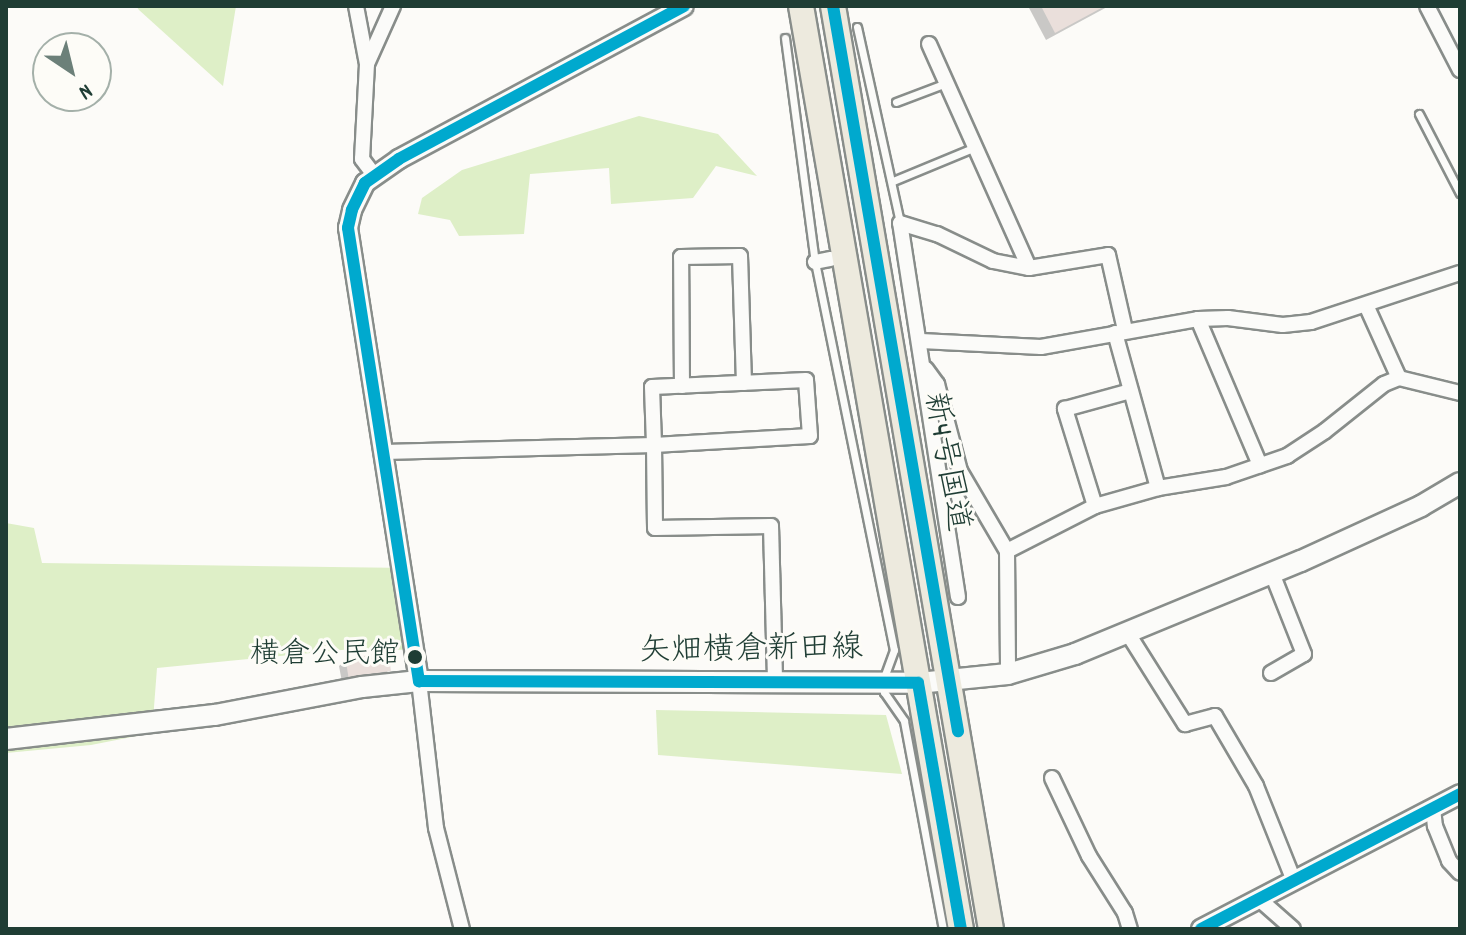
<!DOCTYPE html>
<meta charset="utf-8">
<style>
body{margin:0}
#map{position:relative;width:1466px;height:935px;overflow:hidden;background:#fcfbf8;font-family:Dekko,"Klee One",sans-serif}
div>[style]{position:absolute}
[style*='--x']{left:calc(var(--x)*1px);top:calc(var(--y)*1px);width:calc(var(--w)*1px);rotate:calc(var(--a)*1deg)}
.green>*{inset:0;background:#deefc7}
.shadow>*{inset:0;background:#0003}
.building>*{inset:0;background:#eadfdb;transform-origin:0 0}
.roads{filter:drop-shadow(2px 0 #888d8a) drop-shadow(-2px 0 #888d8a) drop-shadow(0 2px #888d8a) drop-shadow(0 -2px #888d8a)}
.service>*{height:7px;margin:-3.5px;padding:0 3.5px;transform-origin:3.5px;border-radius:3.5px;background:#fbfbf9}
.minor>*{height:14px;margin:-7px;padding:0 7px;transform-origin:7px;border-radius:7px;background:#fbfbf9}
.tertiary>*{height:18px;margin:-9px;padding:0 9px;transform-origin:9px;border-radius:9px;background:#fbfbf9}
.secondary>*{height:20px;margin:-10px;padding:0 10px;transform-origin:10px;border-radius:10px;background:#fbfbf9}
.trunk>*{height:24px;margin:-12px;padding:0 12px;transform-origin:12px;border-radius:12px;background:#edeade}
.bus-1>*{height:12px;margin:-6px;padding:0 6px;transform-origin:6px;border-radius:6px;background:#00a9ce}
.dots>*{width:22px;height:22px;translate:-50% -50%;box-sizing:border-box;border:4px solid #fdfcf7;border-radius:50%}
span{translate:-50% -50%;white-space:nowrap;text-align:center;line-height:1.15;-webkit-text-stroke:6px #fdfcf7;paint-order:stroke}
.bus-label{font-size:30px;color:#1f3d34}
.right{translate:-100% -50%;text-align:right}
.street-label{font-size:32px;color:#1f3d34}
.frame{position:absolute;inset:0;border:8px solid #1f3d34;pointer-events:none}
.north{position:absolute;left:32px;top:32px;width:80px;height:80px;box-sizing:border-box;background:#fdfcf7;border:2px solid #a4b0a9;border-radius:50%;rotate:145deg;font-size:22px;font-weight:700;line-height:32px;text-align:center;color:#1f3d34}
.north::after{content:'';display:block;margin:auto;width:28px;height:36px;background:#6c8079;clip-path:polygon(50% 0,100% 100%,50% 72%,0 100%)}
</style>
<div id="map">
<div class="green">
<i style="clip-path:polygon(136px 6px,236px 6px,223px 86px,139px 10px)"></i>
<i style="clip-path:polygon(639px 116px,718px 134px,757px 176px,716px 166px,693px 198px,611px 204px,609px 168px,530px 174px,524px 234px,459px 236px,450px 220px,418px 214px,422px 198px,462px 170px)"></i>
<i style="clip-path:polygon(6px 523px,34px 528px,42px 563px,409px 568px,420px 650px,352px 649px,157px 668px,152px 733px,91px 745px,6px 753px)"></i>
<i style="clip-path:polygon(656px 710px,886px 715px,902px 774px,658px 755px)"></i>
</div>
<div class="shadow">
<i style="clip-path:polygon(1028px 6px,1109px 6px,1046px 40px)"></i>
<i style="clip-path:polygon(346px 660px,389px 670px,383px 676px,342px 682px,339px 666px)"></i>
</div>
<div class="building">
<i style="clip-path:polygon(1041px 6px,1105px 6px,1055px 33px)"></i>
<i style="left:388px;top:652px;width:19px;height:43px;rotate:81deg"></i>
</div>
<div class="roads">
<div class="service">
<i style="--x:857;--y:27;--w:201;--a:77.6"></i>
<i style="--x:785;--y:38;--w:226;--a:82.4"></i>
<i style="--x:815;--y:262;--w:396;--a:78.5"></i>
<i style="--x:894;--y:650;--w:33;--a:110"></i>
<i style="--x:883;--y:681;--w:11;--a:85"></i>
<i style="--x:884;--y:692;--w:35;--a:55"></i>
<i style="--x:904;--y:721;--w:212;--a:79.4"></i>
<i style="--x:896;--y:102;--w:53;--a:-20.8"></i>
<i style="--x:1419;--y:114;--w:89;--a:62.6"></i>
<i style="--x:893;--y:181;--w:87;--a:-22.4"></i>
</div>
<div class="minor">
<i style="--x:356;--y:6;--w:59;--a:79.3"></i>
<i style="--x:367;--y:64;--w:95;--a:93"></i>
<i style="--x:362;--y:159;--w:21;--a:53"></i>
<i style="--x:1427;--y:6;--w:72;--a:62.7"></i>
<i style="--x:929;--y:44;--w:245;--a:65.9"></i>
<i style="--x:367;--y:64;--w:64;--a:-65.9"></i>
<i style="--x:815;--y:262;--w:16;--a:-11"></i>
<i style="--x:1198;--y:319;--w:159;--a:67"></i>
<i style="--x:1115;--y:333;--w:161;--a:74.5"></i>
<i style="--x:921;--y:341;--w:120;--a:2.9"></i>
<i style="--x:1041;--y:347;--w:159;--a:-10.1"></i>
<i style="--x:1198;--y:319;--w:30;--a:-2"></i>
<i style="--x:1228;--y:318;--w:55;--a:7.3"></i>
<i style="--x:1283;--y:325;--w:28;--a:-6"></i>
<i style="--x:1311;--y:322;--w:157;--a:-18.2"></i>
<i style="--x:926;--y:369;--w:19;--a:54"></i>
<i style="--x:937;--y:384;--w:90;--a:75.2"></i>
<i style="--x:960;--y:471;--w:93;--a:59.6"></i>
<i style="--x:1007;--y:551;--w:123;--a:89.5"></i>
<i style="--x:1399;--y:378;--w:63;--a:13.8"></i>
<i style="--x:682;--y:386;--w:129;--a:-90.4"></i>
<i style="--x:681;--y:257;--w:59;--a:-1"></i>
<i style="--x:740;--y:256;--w:127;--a:88.2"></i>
<i style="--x:384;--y:452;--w:270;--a:-1.5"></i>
<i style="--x:654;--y:445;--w:156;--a:-3.3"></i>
<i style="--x:810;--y:436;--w:56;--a:-94.1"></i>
<i style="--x:806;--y:380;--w:154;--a:177.4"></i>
<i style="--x:652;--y:387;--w:58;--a:88"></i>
<i style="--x:654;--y:445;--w:83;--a:89.3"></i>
<i style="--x:655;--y:528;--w:116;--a:-1"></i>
<i style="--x:771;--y:526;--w:157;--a:88.5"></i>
<i style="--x:1095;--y:506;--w:102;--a:-107.2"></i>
<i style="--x:1065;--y:409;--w:68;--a:-15.3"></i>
<i style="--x:1007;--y:551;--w:99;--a:-27.1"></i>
<i style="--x:1095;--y:506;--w:66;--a:-15.9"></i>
<i style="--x:1158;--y:488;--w:69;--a:-9.2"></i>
<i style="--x:1226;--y:477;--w:65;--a:-19"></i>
<i style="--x:1287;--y:456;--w:45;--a:-33.3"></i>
<i style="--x:1325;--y:431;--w:75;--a:-38.5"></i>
<i style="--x:1384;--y:384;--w:16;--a:-22"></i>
<i style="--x:1399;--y:378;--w:80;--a:-114.3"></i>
<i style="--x:958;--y:597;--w:378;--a:-98.8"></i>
<i style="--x:900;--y:223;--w:39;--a:17"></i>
<i style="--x:937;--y:234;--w:62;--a:25.7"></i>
<i style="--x:993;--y:261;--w:37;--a:11"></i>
<i style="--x:1029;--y:268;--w:80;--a:-9.3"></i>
<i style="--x:1108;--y:255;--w:77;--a:77.2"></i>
<i style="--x:1127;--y:632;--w:109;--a:57.8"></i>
<i style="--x:1185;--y:724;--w:31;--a:-15"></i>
<i style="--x:1215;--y:716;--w:81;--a:59.6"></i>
<i style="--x:1256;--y:786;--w:102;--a:68.2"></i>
<i style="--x:1271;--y:673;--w:38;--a:-30"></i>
<i style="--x:1304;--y:654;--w:87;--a:-111.6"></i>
<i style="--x:419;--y:681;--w:148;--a:83.4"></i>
<i style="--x:436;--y:828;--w:104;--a:75.6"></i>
<i style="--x:1052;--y:778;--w:86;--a:64.6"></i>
<i style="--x:1089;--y:856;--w:67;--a:57.7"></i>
<i style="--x:1125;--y:913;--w:17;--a:73"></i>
<i style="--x:1433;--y:808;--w:18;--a:84"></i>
<i style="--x:1435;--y:826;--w:38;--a:68"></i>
<i style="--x:1449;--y:861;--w:16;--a:47"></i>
<i style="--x:1259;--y:899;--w:45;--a:41.4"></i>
</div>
<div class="tertiary">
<i style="--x:419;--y:681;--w:459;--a:-98.9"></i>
<i style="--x:348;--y:228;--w:18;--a:-77"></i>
<i style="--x:352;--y:210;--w:30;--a:-64"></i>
<i style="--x:365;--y:183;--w:42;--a:-35.2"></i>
<i style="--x:399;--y:159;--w:323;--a:-28.2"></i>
<i style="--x:1201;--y:929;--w:292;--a:-27.5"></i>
</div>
<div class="secondary">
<i style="--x:6;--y:739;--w:210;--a:-6.6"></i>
<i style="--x:215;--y:715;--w:150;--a:-10.8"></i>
<i style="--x:362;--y:687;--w:57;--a:-6"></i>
<i style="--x:419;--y:681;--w:499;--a:0.2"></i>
<i style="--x:918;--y:683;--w:90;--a:-5.7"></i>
<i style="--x:1008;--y:674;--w:70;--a:-16.6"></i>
<i style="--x:1075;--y:654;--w:244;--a:-22.4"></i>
<i style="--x:1301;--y:561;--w:132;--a:-24.6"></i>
<i style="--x:1421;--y:506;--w:45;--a:-30.5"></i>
</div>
<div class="trunk">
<i style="--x:801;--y:6;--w:937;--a:80.17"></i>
<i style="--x:833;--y:6;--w:936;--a:80.29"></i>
</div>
</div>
<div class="bus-1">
<i style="--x:684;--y:6;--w:323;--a:151.8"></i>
<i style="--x:399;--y:159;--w:42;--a:144.8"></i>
<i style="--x:365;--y:183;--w:30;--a:116"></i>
<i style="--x:352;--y:210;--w:18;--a:103"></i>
<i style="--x:348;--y:228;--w:459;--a:81.1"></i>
<i style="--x:419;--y:681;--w:499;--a:0.2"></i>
<i style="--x:918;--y:683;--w:250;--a:80.1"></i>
<i style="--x:833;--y:6;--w:736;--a:80.22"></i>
<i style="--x:1201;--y:929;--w:292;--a:-27.5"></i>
</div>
<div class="dots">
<i style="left:415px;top:657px;background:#1f3d34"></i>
</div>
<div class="bus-label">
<span class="right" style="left:400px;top:657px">横倉公民館</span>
</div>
<div class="street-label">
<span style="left:944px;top:462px;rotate:80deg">新4号国道</span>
<span style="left:751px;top:652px;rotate:-1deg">矢畑横倉新田線</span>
</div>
<div class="frame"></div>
<div class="north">N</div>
</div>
